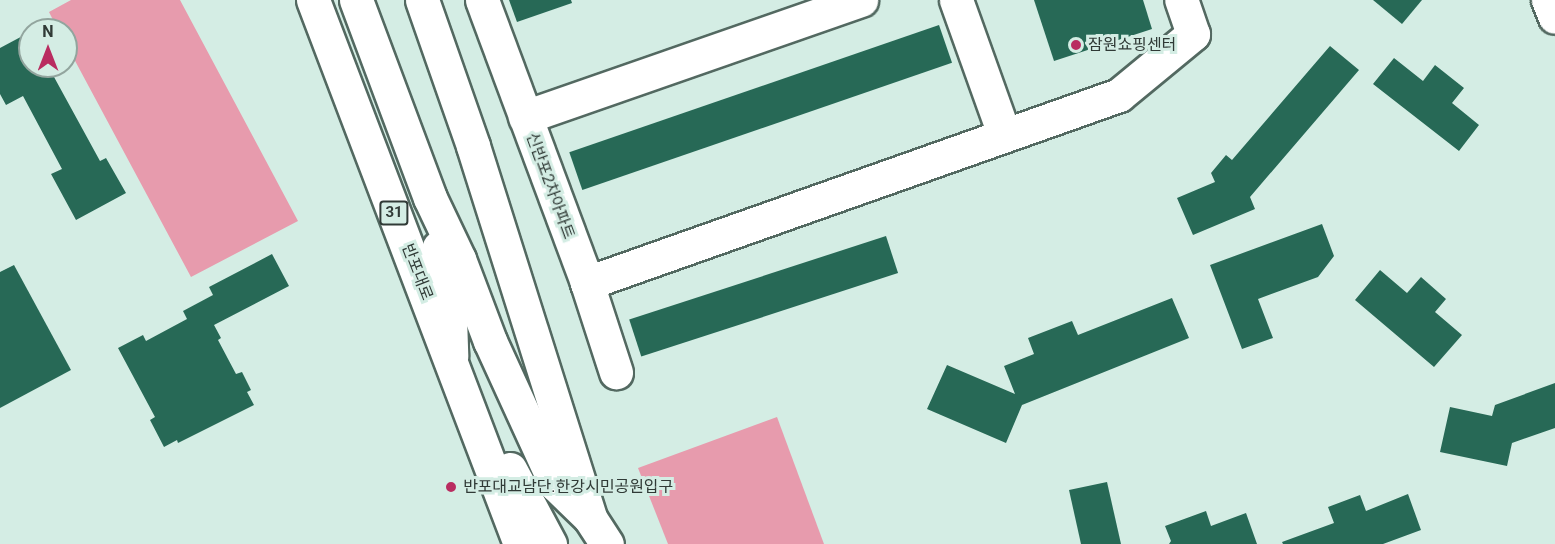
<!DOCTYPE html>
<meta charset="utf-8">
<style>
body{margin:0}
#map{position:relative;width:1555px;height:544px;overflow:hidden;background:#d4ede4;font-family:Roboto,"Noto Sans KR",sans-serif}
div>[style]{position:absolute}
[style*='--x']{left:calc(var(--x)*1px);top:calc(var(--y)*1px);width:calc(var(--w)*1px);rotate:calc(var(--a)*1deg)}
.green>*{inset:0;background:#e79bad}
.building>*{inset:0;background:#276956;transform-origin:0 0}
.roads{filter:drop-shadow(2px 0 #536961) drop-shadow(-2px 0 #536961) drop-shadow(0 2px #536961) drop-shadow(0 -2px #536961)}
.minor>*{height:33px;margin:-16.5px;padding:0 16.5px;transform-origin:16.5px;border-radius:16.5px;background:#fff}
.major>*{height:33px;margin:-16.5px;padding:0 16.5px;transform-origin:16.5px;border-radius:16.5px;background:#fff}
.dots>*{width:16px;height:16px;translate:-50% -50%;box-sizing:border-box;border:3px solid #d4ede4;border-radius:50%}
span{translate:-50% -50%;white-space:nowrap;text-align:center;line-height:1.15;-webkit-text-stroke:6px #d4ede4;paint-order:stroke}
.shield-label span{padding:2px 4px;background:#d4ede4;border:2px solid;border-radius:4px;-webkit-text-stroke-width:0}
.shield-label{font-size:15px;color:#303a36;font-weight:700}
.poi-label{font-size:16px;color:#303a36}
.left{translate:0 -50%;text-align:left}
.street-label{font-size:16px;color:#303a36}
.north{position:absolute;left:18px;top:18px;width:60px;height:60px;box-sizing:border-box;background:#d4ede4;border:2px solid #92a59e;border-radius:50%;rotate:0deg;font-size:16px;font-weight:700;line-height:24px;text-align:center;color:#303a36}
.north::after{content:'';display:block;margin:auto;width:21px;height:27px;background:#b92c60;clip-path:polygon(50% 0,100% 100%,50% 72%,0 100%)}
</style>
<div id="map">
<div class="green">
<i style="clip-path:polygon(71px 0,180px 0,298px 221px,191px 277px,66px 44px,66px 30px,58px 30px,49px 12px)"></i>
<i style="clip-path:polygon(777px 417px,824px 544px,668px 544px,638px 468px)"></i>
</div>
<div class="building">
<i style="clip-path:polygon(509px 0,571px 0,572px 3px,517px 22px)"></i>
<i style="clip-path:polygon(1034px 0,1143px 0,1152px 29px,1054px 61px)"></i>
<i style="clip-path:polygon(1373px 0,1422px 0,1402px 24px)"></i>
<i style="left:939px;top:25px;width:40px;height:391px;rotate:71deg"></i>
<i style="clip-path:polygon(30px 32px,30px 66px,48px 66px,100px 161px,106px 158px,126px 193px,76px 220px,51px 174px,62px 169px,23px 96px,6px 105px,0 94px,0 48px)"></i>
<i style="clip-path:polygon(1330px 46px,1359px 70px,1250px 197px,1255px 209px,1193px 235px,1177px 198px,1215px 182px,1211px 173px,1226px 155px,1232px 160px)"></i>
<i style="clip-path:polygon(1394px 58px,1423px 81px,1435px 65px,1464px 88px,1452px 103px,1479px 125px,1459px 151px,1373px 84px)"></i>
<i style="clip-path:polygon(1322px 224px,1334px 256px,1318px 277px,1258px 299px,1273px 338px,1242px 349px,1210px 265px)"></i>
<i style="left:886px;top:236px;width:39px;height:270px;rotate:72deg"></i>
<i style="clip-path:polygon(272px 254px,289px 286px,214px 325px,221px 338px,218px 340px,236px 374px,242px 372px,251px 390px,247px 392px,254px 405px,178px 443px,177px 440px,164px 447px,150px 420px,155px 417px,118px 348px,143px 335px,146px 341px,187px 319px,183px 311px,213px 295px,209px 287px)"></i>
<i style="clip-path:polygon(14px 265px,71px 370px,0 408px,0 272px)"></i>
<i style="clip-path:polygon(1380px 270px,1407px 293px,1421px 277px,1446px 299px,1435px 312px,1462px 335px,1434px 367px,1355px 300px)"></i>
<i style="clip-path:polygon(1172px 298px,1189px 338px,1022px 405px,1006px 443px,927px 409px,947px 365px,1015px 394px,1004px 366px,1034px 354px,1028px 338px,1072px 321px,1078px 335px)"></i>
<i style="clip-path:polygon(1555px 383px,1555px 428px,1512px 443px,1507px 466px,1440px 452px,1450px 407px,1492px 416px,1495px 405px)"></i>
<i style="clip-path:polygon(1107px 482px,1121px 544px,1081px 544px,1069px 490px)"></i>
<i style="clip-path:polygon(1408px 494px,1421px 530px,1383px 544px,1283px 544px,1282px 542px,1334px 523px,1328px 507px,1360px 495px,1366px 511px)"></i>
<i style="clip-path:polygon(1206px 511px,1211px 526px,1246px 513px,1257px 544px,1169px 544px,1171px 541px,1165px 526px)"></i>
</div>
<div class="roads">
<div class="minor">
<i style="--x:356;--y:0;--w:211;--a:69.5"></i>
<i style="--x:430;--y:198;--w:68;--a:64.6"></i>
<i style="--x:459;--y:259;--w:88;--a:69.3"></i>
<i style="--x:490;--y:341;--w:158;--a:65.4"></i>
<i style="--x:556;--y:485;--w:47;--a:44.1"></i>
<i style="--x:482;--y:0;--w:302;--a:69.6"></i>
<i style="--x:587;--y:283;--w:94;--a:72"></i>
<i style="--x:956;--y:0;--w:142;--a:70.3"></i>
<i style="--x:1548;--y:0;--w:18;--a:68"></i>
<i style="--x:525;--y:117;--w:356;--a:-19.2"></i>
<i style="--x:439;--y:247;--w:72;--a:81.2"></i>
<i style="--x:450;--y:318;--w:38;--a:88"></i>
<i style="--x:587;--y:283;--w:564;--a:-19.46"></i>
<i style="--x:1119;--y:95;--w:96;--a:-39.5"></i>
<i style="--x:1193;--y:34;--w:36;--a:-109"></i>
</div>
<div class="major">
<i style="--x:313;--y:0;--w:582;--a:69.17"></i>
<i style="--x:422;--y:0;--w:155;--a:70.7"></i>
<i style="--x:473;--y:146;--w:390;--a:72.5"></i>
<i style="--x:590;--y:518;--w:31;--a:57"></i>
<i style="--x:510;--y:469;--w:85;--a:61.9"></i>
</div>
</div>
<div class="dots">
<i style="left:1076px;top:45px;background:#b92c60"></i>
<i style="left:451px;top:487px;background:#b92c60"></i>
</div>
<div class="shield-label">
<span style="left:394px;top:213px">31</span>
</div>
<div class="poi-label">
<span class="left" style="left:1088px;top:45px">잠원쇼핑센터</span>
<span class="left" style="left:463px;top:487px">반포대교남단.한강시민공원입구</span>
</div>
<div class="street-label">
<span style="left:550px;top:186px;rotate:70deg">신반포2차아파트</span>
<span style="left:417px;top:272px;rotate:69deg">반포대로</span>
</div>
<div class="north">N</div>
</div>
